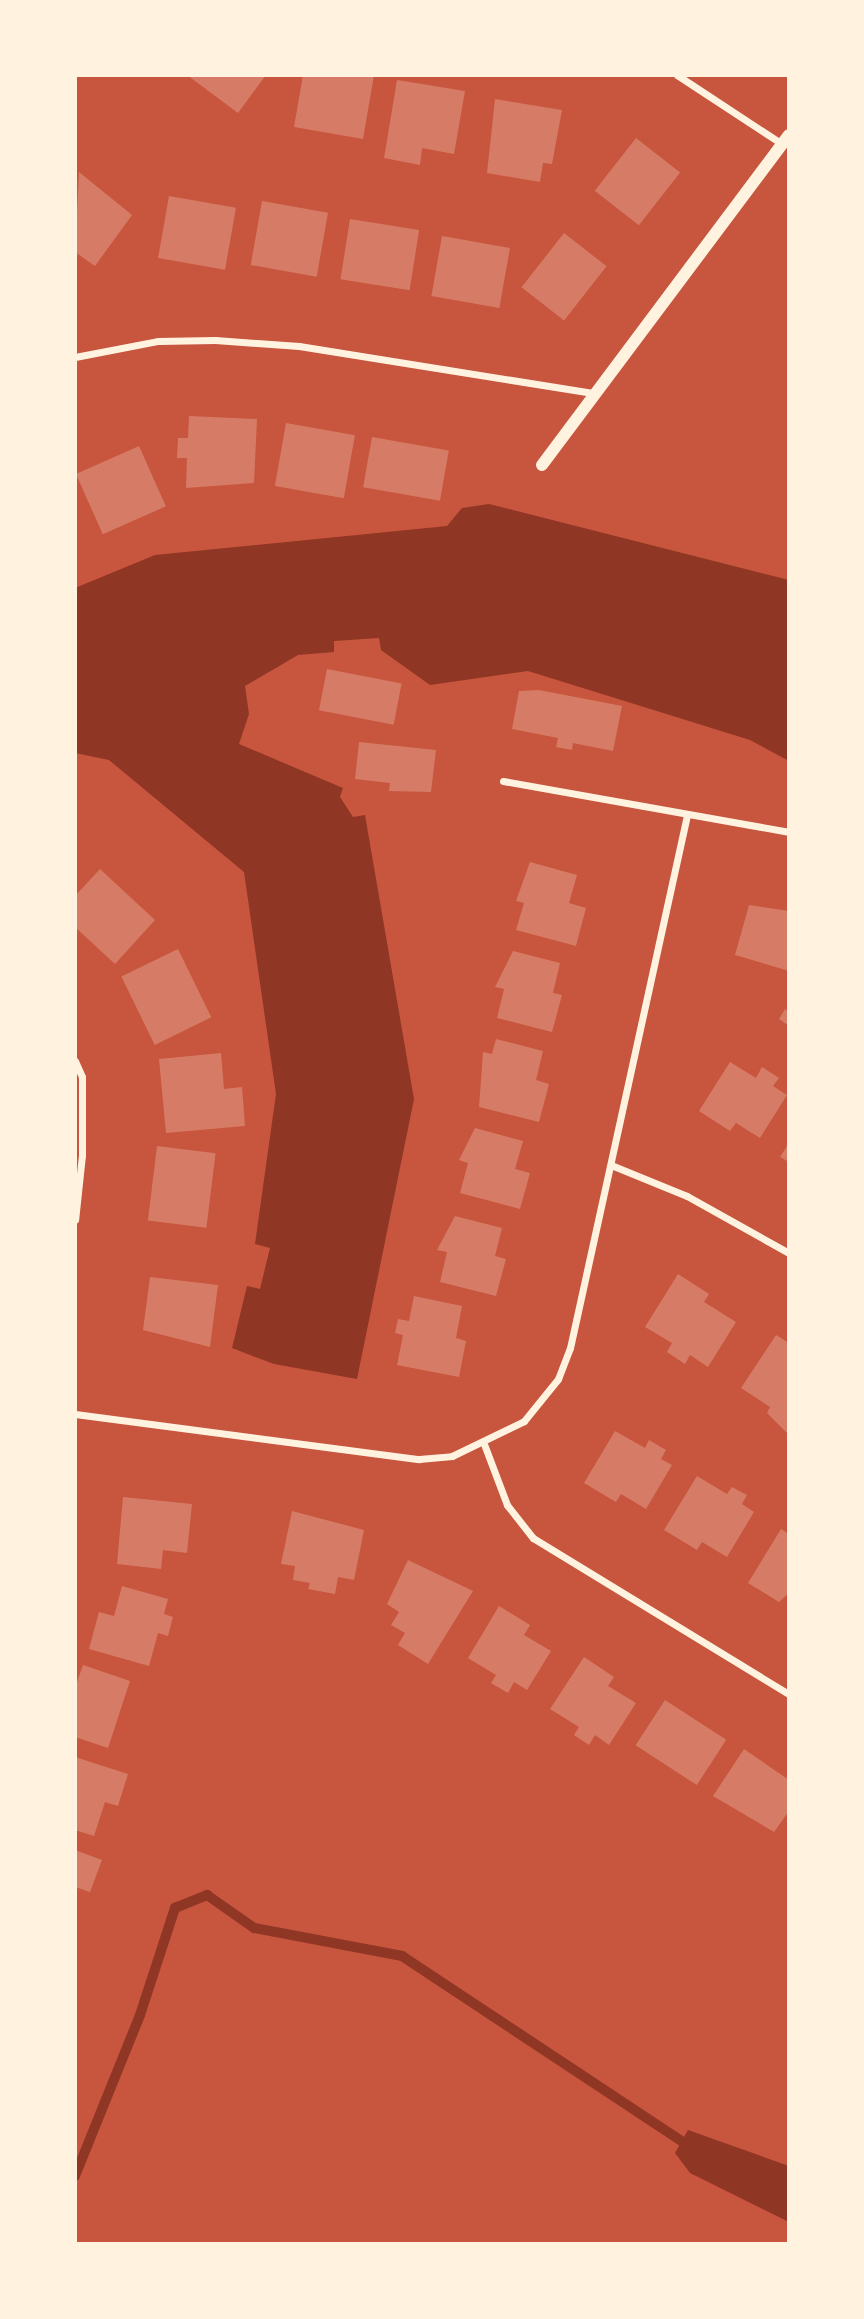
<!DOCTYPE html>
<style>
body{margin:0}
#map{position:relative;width:864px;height:2319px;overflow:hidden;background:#c8553d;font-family:"PT Sans",sans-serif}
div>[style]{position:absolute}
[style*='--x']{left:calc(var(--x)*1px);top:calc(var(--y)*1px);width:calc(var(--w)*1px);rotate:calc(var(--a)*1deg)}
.water>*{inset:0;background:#8f3625}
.stream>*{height:10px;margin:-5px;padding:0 5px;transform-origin:5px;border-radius:5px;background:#8f3625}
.building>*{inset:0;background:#d67c66;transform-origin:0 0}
.minor>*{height:7px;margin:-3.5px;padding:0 3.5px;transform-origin:3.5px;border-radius:3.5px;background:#fff3e0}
.tertiary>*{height:12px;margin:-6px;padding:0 6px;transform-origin:6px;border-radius:6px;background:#fff3e0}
span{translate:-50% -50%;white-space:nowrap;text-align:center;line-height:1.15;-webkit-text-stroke:7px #fff3e0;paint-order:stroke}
.frame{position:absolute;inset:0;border:77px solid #fff3e0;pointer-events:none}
</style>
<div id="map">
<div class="water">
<i style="clip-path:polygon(489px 504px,789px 580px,789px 761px,750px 740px,528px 671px,430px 685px,381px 650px,379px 638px,334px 641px,334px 652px,298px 655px,245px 686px,249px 714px,239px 744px,343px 788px,340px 797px,353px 817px,365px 815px,414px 1099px,357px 1379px,274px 1364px,232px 1348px,247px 1286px,260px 1289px,270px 1248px,255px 1244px,276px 1094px,244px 872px,109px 760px,75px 753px,75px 588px,155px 555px,447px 526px,462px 508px)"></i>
<i style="clip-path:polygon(688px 2130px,789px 2166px,789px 2222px,690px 2173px,675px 2153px)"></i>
</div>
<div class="stream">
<i style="--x:75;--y:2176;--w:174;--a:-68"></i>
<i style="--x:140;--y:2015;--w:113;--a:-71.9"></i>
<i style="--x:175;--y:1908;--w:35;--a:-22"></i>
<i style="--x:207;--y:1895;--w:57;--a:35.1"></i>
<i style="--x:254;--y:1928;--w:151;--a:10.7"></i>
<i style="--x:402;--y:1956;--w:348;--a:33.5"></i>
</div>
<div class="building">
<i style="clip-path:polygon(187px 75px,266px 75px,238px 113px)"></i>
<i style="clip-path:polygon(303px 75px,374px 75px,363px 139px,294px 127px)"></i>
<i style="clip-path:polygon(397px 80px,465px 91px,454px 154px,422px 148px,420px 165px,384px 158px)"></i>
<i style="clip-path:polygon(495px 99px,562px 110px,552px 164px,543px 163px,540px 182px,487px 173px)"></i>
<i style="left:636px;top:138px;width:56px;height:67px;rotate:38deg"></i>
<i style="clip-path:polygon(79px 172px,132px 215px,95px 266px,75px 252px)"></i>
<i style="left:169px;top:196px;width:68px;height:63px;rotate:10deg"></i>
<i style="left:262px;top:201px;width:67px;height:65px;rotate:10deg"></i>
<i style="left:350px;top:219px;width:70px;height:61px;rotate:9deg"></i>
<i style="left:564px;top:233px;width:54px;height:69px;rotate:38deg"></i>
<i style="left:442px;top:236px;width:69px;height:61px;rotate:10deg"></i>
<i style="clip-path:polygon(189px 416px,257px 419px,254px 483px,186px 488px,187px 458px,177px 458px,178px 438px,188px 438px)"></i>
<i style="left:286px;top:423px;width:70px;height:64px;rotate:10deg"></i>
<i style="left:372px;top:437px;width:78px;height:51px;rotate:10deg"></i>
<i style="left:139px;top:446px;width:66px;height:69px;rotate:66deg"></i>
<i style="left:327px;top:669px;width:76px;height:42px;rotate:11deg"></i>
<i style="clip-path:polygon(539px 690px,622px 706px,613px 751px,573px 743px,572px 750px,556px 747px,558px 738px,512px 729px,519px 691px)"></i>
<i style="clip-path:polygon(359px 742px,436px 750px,431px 792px,389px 791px,390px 783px,355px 779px)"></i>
<i style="clip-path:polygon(530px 862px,577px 875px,569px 903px,586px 908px,576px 946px,516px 930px,524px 903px,516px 901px)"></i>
<i style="clip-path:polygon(100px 869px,155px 920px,115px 964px,75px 927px,75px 896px)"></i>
<i style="clip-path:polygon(749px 905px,789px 911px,789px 971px,735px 955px)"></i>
<i style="left:178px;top:949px;width:76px;height:63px;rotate:64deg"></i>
<i style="clip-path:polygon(513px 951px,560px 963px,553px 993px,562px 995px,552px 1032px,497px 1018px,504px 989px,495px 987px)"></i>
<i style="clip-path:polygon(785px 1009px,789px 1012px,789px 1026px,779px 1019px)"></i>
<i style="clip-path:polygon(496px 1039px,543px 1051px,536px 1080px,549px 1084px,539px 1122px,479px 1107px,483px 1052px,492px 1054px)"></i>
<i style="clip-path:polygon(221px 1053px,224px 1089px,242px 1087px,245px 1126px,166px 1133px,159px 1059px)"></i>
<i style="clip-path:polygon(730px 1062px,756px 1078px,762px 1067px,779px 1078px,773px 1086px,787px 1095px,760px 1138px,736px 1123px,730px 1131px,699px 1111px)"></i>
<i style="clip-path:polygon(475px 1128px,523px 1141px,515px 1169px,530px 1173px,520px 1209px,460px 1193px,468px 1163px,459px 1160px)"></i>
<i style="clip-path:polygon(789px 1143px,789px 1162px,780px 1157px)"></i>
<i style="left:157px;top:1146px;width:59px;height:75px;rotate:7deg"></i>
<i style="clip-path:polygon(455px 1216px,502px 1228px,495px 1256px,506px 1259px,496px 1296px,440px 1282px,447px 1252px,437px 1250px)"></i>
<i style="clip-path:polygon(678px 1274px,709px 1294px,704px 1302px,736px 1322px,708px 1367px,690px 1355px,685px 1364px,667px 1352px,672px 1343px,645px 1327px)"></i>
<i style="clip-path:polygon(150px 1277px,218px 1285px,210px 1347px,143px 1330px)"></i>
<i style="clip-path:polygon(414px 1296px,462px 1306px,456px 1338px,466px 1341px,459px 1377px,397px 1365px,403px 1335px,395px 1333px,398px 1319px,409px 1321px)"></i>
<i style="clip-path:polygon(776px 1335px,789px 1343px,789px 1435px,767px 1413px,770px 1407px,741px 1388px)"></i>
<i style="clip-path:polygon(615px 1431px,645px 1448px,649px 1440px,666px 1450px,661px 1459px,672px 1465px,646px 1509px,621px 1494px,616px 1502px,584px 1483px)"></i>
<i style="clip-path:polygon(697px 1476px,727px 1494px,732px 1487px,747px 1495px,742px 1504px,754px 1512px,727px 1557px,702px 1542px,697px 1550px,664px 1530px)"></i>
<i style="clip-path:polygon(123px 1497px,192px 1504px,187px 1553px,163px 1550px,161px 1569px,117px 1564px)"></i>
<i style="clip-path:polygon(292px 1511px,364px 1530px,354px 1580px,338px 1577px,335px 1594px,308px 1589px,310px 1583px,293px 1580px,295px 1566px,281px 1564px)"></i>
<i style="clip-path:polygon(781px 1529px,789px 1534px,789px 1593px,779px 1602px,748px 1583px)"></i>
<i style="clip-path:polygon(408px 1560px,473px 1591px,428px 1664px,398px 1645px,405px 1633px,391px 1625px,399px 1612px,387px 1604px)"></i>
<i style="clip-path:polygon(122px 1586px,168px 1599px,164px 1614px,173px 1617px,168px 1636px,158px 1633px,149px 1666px,89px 1649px,99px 1612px,114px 1616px)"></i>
<i style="clip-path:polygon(499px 1606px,530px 1625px,524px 1635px,551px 1651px,527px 1690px,514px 1682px,508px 1693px,491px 1683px,496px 1675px,468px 1658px)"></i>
<i style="clip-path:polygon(584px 1657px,614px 1677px,608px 1686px,636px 1703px,609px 1745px,595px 1735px,589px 1745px,574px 1735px,579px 1727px,550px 1709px)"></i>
<i style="clip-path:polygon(83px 1665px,130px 1681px,108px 1748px,75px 1737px,75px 1688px)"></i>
<i style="left:665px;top:1700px;width:73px;height:54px;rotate:33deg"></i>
<i style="clip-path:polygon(744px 1749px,789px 1780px,789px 1811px,774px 1832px,713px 1796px)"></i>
<i style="clip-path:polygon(75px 1757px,128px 1774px,118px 1806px,105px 1802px,94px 1836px,75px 1830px)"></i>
<i style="clip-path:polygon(75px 1850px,102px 1860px,90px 1892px,75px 1887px)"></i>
</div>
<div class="minor">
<i style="--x:677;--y:75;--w:126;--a:33.3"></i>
<i style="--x:75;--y:357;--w:85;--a:-10.9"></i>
<i style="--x:158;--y:341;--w:57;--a:-1"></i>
<i style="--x:215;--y:340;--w:84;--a:4.1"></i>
<i style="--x:299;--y:346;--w:296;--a:9.1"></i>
<i style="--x:503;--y:781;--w:291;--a:10.1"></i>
<i style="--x:75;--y:1061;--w:17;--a:66"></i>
<i style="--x:82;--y:1077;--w:78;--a:90"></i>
<i style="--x:82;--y:1155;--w:65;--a:96.1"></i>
<i style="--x:611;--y:1165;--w:82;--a:22.2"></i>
<i style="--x:687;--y:1196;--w:117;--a:29.2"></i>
<i style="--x:75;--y:1414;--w:347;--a:7.5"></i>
<i style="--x:419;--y:1459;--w:33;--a:-5"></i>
<i style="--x:452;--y:1456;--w:80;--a:-25.9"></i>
<i style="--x:524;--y:1421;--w:54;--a:-51"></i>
<i style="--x:558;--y:1379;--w:33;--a:-69"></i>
<i style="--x:570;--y:1348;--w:546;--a:-77.62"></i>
<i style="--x:484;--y:1444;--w:65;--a:69.3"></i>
<i style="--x:507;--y:1505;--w:42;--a:51.8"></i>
<i style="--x:533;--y:1538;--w:300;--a:31.4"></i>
</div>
<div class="tertiary">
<i style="--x:542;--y:465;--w:412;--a:-53.2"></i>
</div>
<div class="frame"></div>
</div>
